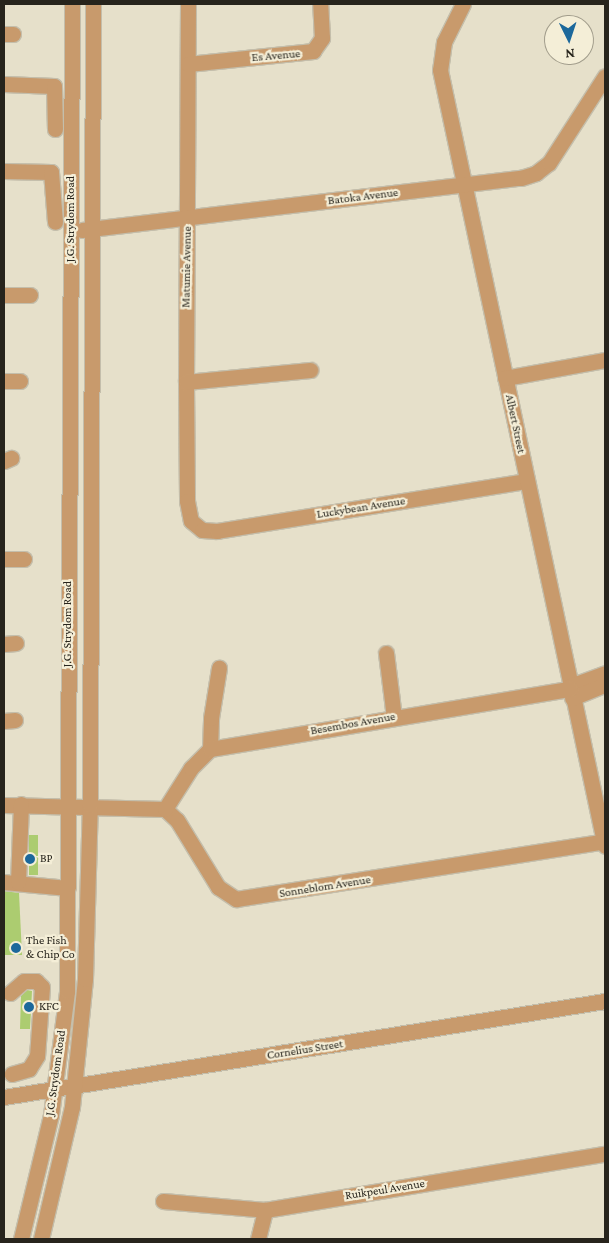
<!DOCTYPE html>
<style>
body{margin:0}
#map{position:relative;width:609px;height:1243px;overflow:hidden;background:#e6e0ca;font-family:"Crimson Pro",serif}
div>[style]{position:absolute}
[style*='--x']{left:calc(var(--x)*1px);top:calc(var(--y)*1px);width:calc(var(--w)*1px);rotate:calc(var(--a)*1deg)}
.building>*{inset:0;background:#accc70;transform-origin:0 0}
.roads{filter:drop-shadow(1px 0 #c4beab) drop-shadow(-1px 0 #c4beab) drop-shadow(0 1px #c4beab) drop-shadow(0 -1px #c4beab)}
.minor>*{height:15px;margin:-7.5px;padding:0 7.5px;transform-origin:7.5px;border-radius:7.5px;background:#c89a6c}
.dots>*{width:14px;height:14px;translate:-50% -50%;box-sizing:border-box;border:2px solid #f4eed7;border-radius:50%}
span{translate:-50% -50%;white-space:nowrap;text-align:center;line-height:1.15;-webkit-text-stroke:4.5px #f4eed7;paint-order:stroke}
.street-label{font-size:12px;color:#27241c}
.poi-label{font-size:12px;color:#27241c}
.left{translate:0 -50%;text-align:left}
.frame{position:absolute;inset:0;border:5px solid #27241c;pointer-events:none}
.north{position:absolute;left:544px;top:15px;width:50px;height:50px;box-sizing:border-box;background:#f4eed7;border:1px solid #a29d8c;border-radius:50%;rotate:176deg;font-size:14px;font-weight:700;line-height:20px;text-align:center;color:#27241c}
.north::after{content:'';display:block;margin:auto;width:18px;height:22px;background:#1c689b;clip-path:polygon(50% 0,100% 100%,50% 72%,0 100%)}
</style>
<div id="map">
<div class="building">
<i style="left:29px;top:835px;width:9px;height:40px"></i>
<i style="clip-path:polygon(4px 891px,19px 893px,22px 955px,4px 955px)"></i>
<i style="clip-path:polygon(27px 990px,32px 991px,30px 1029px,20px 1029px,21px 996px)"></i>
</div>
<div class="roads">
<div class="minor">
<i style="--x:188;--y:4;--w:378;--a:90.3"></i>
<i style="--x:186;--y:382;--w:119;--a:89.5"></i>
<i style="--x:187;--y:501;--w:20;--a:79"></i>
<i style="--x:191;--y:521;--w:14;--a:39"></i>
<i style="--x:202;--y:530;--w:15;--a:4"></i>
<i style="--x:217;--y:531;--w:314;--a:-9.2"></i>
<i style="--x:463;--y:4;--w:42;--a:116.6"></i>
<i style="--x:444;--y:42;--w:28;--a:98"></i>
<i style="--x:440;--y:70;--w:793;--a:78"></i>
<i style="--x:4;--y:34;--w:9;--a:0"></i>
<i style="--x:188;--y:64;--w:126;--a:-5.9"></i>
<i style="--x:313;--y:51;--w:16;--a:-55"></i>
<i style="--x:322;--y:38;--w:34;--a:-93"></i>
<i style="--x:4;--y:84;--w:50;--a:2.3"></i>
<i style="--x:54;--y:86;--w:43;--a:88.7"></i>
<i style="--x:4;--y:171;--w:47;--a:1.2"></i>
<i style="--x:51;--y:172;--w:50;--a:85.4"></i>
<i style="--x:82;--y:230;--w:442;--a:-6.8"></i>
<i style="--x:521;--y:178;--w:16;--a:-18"></i>
<i style="--x:536;--y:173;--w:16;--a:-38"></i>
<i style="--x:549;--y:163;--w:103;--a:-57.2"></i>
<i style="--x:4;--y:295;--w:26;--a:0"></i>
<i style="--x:505;--y:378;--w:102;--a:-10.2"></i>
<i style="--x:4;--y:381;--w:16;--a:0"></i>
<i style="--x:186;--y:382;--w:125;--a:-5.5"></i>
<i style="--x:4;--y:461;--w:8;--a:-23"></i>
<i style="--x:4;--y:559;--w:20;--a:0"></i>
<i style="--x:4;--y:644;--w:12;--a:-5"></i>
<i style="--x:386;--y:653;--w:64;--a:82.9"></i>
<i style="--x:570;--y:686;--w:37;--a:-20"></i>
<i style="--x:572;--y:698;--w:35;--a:-22"></i>
<i style="--x:4;--y:721;--w:11;--a:-5"></i>
<i style="--x:210;--y:749;--w:31;--a:-88"></i>
<i style="--x:211;--y:718;--w:51;--a:-80.9"></i>
<i style="--x:4;--y:805;--w:161;--a:1.4"></i>
<i style="--x:165;--y:809;--w:16;--a:43"></i>
<i style="--x:177;--y:820;--w:79;--a:58.5"></i>
<i style="--x:218;--y:887;--w:22;--a:34"></i>
<i style="--x:236;--y:899;--w:374;--a:-8.9"></i>
<i style="--x:165;--y:809;--w:49;--a:-57.6"></i>
<i style="--x:191;--y:768;--w:27;--a:-45"></i>
<i style="--x:210;--y:749;--w:365;--a:-9.5"></i>
<i style="--x:4;--y:882;--w:64;--a:5.4"></i>
<i style="--x:18;--y:882;--w:78;--a:-87.8"></i>
<i style="--x:10;--y:993;--w:18;--a:-41"></i>
<i style="--x:24;--y:981;--w:12;--a:0"></i>
<i style="--x:36;--y:981;--w:8;--a:45"></i>
<i style="--x:42;--y:987;--w:69;--a:94.1"></i>
<i style="--x:37;--y:1056;--w:15;--a:122"></i>
<i style="--x:29;--y:1069;--w:18;--a:164"></i>
<i style="--x:4;--y:1097;--w:609;--a:-9.08"></i>
<i style="--x:163;--y:1201;--w:102;--a:5"></i>
<i style="--x:265;--y:1210;--w:345;--a:-9.4"></i>
<i style="--x:21;--y:1239;--w:128;--a:-76.4"></i>
<i style="--x:51;--y:1115;--w:125;--a:-82.6"></i>
<i style="--x:67;--y:991;--w:987;--a:-89.71"></i>
<i style="--x:41;--y:1239;--w:136;--a:-76.8"></i>
<i style="--x:72;--y:1107;--w:129;--a:-84.2"></i>
<i style="--x:85;--y:979;--w:174;--a:-88.4"></i>
<i style="--x:90;--y:805;--w:801;--a:-89.79"></i>
<i style="--x:258;--y:1239;--w:30;--a:-76"></i>
</div>
</div>
<div class="dots">
<i style="left:30px;top:859px;background:#1c689b"></i>
<i style="left:16px;top:948px;background:#1c689b"></i>
<i style="left:29px;top:1007px;background:#1c689b"></i>
</div>
<div class="street-label">
<span style="left:276px;top:56px;rotate:-5deg">Es Avenue</span>
<span style="left:363px;top:197px;rotate:-7deg">Batoka Avenue</span>
<span style="left:71px;top:219px;rotate:-90deg">J.G. Strydom Road</span>
<span style="left:187px;top:267px;rotate:-89deg">Matumie Avenue</span>
<span style="left:515px;top:424px;rotate:78deg">Albert Street</span>
<span style="left:361px;top:508px;rotate:-9deg">Luckybean Avenue</span>
<span style="left:68px;top:624px;rotate:-90deg">J.G. Strydom Road</span>
<span style="left:353px;top:724px;rotate:-10deg">Besembos Avenue</span>
<span style="left:325px;top:887px;rotate:-9deg">Sonneblom Avenue</span>
<span style="left:305px;top:1050px;rotate:-9deg">Cornelius Street</span>
<span style="left:56px;top:1073px;rotate:-82deg">J.G. Strydom Road</span>
<span style="left:385px;top:1190px;rotate:-9deg">Ruikpeul Avenue</span>
</div>
<div class="poi-label">
<span class="left" style="left:40px;top:859px">BP</span>
<span class="left" style="left:26px;top:948px">The Fish<br>&amp; Chip Co</span>
<span class="left" style="left:39px;top:1007px">KFC</span>
</div>
<div class="frame"></div>
<div class="north">N</div>
</div>
